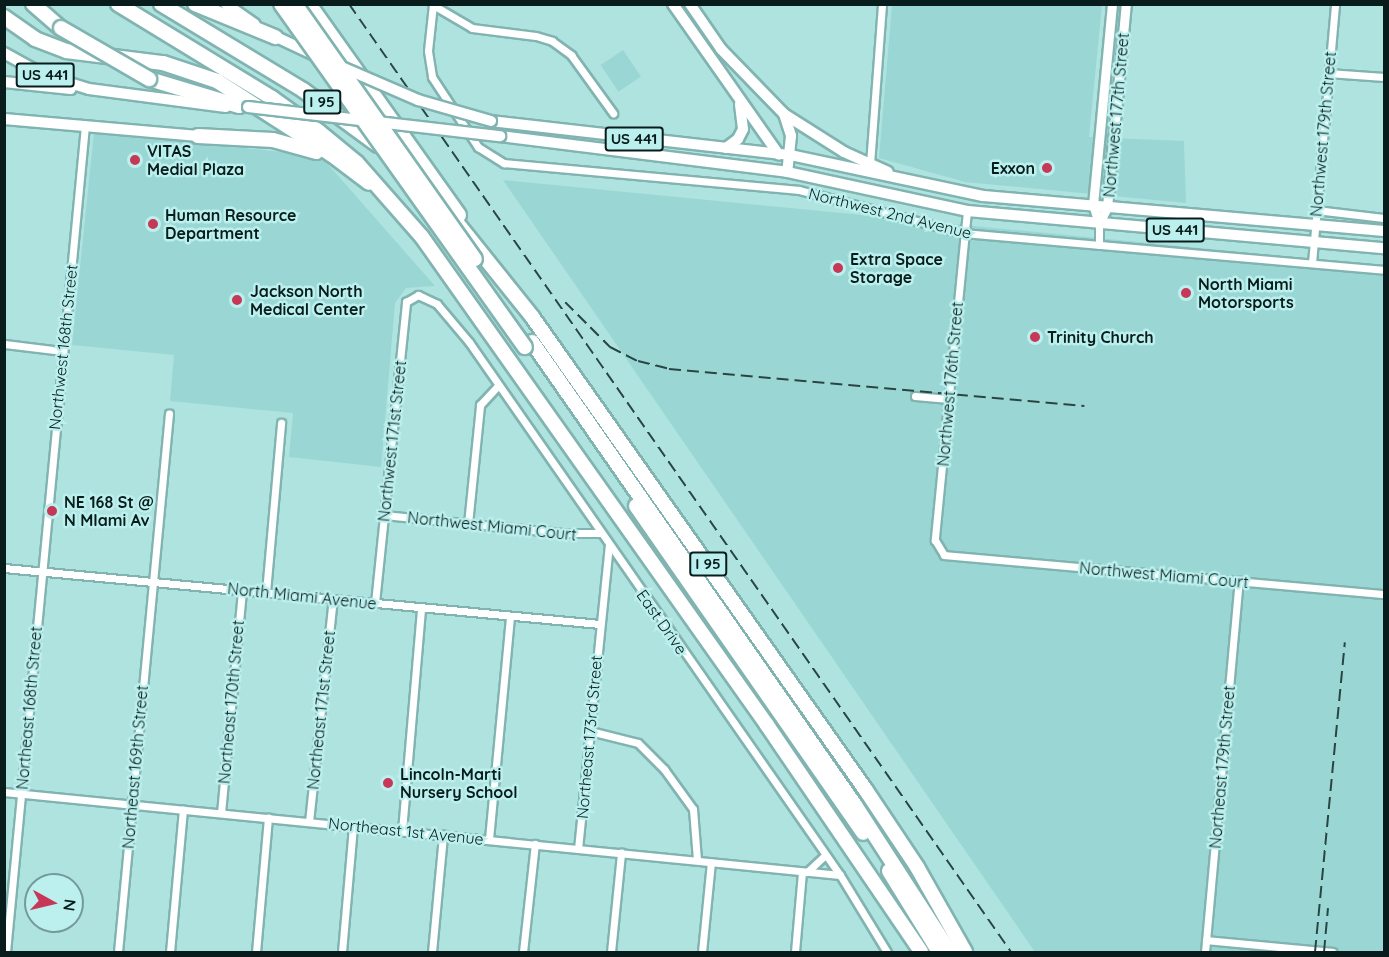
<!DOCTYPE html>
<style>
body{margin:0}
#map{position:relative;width:1389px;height:957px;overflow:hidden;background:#afe3e0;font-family:Quicksand,sans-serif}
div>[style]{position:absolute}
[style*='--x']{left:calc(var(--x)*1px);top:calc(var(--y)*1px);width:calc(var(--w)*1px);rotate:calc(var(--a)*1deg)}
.built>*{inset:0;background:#9ad7d4;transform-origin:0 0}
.roads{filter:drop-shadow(2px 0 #81b4b1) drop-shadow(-2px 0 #81b4b1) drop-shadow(0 2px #81b4b1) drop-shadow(0 -2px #81b4b1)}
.minor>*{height:7px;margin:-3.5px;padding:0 3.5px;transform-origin:3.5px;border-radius:3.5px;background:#fff}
.tertiary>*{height:9px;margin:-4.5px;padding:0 4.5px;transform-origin:4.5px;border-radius:4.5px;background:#fff}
.primary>*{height:10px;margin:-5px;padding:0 5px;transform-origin:5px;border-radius:5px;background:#fff}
.motorway>*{height:14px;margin:-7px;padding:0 7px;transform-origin:7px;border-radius:7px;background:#fff}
.rail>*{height:2px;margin-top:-1px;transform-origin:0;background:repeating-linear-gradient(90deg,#294543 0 12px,transparent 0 18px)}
.bridges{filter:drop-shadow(2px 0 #81b4b1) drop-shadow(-2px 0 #81b4b1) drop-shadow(0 2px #81b4b1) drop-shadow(0 -2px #81b4b1)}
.primary-bridge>*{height:10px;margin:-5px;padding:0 5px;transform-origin:5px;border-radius:5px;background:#fff}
.motorway-bridge>*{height:14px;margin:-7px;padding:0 7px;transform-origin:7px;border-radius:7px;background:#fff}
.dots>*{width:16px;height:16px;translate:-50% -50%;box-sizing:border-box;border:3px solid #bcf0ee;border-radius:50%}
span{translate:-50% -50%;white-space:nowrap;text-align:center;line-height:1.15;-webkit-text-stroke:5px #bcf0ee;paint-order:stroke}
.shield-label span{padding:2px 4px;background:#bcf0ee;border:2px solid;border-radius:4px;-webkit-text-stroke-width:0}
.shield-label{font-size:15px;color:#071c1b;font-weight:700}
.street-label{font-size:16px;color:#071c1b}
.poi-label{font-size:16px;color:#071c1b;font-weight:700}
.left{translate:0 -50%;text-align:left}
.right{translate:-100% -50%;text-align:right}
.frame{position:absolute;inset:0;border:6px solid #071c1b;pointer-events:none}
.north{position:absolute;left:24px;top:873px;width:60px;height:60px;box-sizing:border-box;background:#bcf0ee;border:2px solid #749b9a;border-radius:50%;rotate:98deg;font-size:16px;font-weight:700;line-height:24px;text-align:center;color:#071c1b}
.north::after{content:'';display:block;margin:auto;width:21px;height:27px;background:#c73757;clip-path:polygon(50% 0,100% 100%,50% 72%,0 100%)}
</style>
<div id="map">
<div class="built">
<i style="clip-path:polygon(892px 5px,1102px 5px,1089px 137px,1184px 141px,1186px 203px,965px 182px,879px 158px)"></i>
<i style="left:623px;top:50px;width:32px;height:27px;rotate:56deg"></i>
<i style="clip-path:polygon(94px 132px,302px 154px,326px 162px,435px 286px,406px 288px,395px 303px,381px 467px,289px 457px,293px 413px,170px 401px,174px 355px,72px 345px)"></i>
<i style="clip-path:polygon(503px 180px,1384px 266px,1384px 952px,1035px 952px)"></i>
</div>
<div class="roads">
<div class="minor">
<i style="--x:433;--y:4;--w:47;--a:96.1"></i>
<i style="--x:428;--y:51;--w:26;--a:81"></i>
<i style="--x:432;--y:77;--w:84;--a:56.7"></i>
<i style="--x:478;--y:147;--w:31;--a:32"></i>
<i style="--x:504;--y:163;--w:296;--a:5.2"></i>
<i style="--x:799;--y:190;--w:170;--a:14.7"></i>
<i style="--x:963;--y:233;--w:423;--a:5"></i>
<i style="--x:433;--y:5;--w:45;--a:30.5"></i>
<i style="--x:472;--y:28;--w:64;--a:7.1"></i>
<i style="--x:536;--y:36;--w:17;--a:17"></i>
<i style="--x:552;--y:41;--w:24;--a:36"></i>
<i style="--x:571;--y:55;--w:72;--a:54.1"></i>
<i style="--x:1328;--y:73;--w:56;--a:4.1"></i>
<i style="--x:870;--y:164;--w:160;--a:-85.7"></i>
<i style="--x:1316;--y:210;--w:68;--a:6.7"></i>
<i style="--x:967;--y:211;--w:331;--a:95.6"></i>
<i style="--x:935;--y:540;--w:17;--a:59"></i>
<i style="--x:944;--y:555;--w:442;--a:5.1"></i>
<i style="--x:1099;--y:245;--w:22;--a:-90"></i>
<i style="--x:1312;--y:263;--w:260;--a:-84.9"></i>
<i style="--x:4;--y:344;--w:58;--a:6.9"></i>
<i style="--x:915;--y:396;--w:34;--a:5"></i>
<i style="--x:384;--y:515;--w:179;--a:5.8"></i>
<i style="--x:562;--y:533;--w:38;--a:0"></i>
<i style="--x:468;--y:524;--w:120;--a:-84.2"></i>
<i style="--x:480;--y:405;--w:25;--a:-47"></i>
<i style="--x:4;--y:568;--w:599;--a:5.37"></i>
<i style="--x:266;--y:592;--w:170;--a:-84.9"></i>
<i style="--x:375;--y:603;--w:303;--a:-84.1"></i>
<i style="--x:406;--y:302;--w:14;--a:-30"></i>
<i style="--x:418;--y:295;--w:21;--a:25"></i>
<i style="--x:437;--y:304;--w:50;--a:49.9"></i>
<i style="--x:469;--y:342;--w:649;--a:55.16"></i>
<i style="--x:840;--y:875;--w:90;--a:58.6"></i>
<i style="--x:590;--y:731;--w:49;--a:14"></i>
<i style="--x:638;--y:743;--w:37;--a:45"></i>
<i style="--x:664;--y:769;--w:49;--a:54.1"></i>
<i style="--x:693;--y:809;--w:51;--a:85.5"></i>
<i style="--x:4;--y:792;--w:840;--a:5.67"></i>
<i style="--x:221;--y:813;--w:224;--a:-84.6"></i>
<i style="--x:309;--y:822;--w:224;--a:-83.9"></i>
<i style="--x:402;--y:831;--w:224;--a:-85.1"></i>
<i style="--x:489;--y:839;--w:223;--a:-84.6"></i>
<i style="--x:578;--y:849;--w:305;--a:-84.2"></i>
<i style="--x:807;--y:872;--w:25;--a:-43"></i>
<i style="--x:1206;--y:940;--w:127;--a:5.4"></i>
<i style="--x:6;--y:952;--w:831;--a:-84.54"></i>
<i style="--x:118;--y:952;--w:541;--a:-84.59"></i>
<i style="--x:170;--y:952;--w:143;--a:-84.8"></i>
<i style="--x:256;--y:952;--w:135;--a:-84.9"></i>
<i style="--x:342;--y:952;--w:126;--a:-85"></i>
<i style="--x:432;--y:952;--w:118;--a:-84.6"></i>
<i style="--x:523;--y:952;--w:109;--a:-83.7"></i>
<i style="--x:611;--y:952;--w:100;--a:-84.2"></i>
<i style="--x:702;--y:952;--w:90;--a:-84.3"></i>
<i style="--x:795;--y:952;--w:80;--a:-85"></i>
<i style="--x:1205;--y:952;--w:373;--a:-84.8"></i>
</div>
<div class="tertiary">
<i style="--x:1099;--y:223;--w:18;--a:-63"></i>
<i style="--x:1107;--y:207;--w:204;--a:-84.7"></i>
<i style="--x:1099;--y:223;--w:19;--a:-108"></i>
<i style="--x:1093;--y:205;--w:202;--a:-84.6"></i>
</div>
<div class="primary">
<i style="--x:226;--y:4;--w:35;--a:35"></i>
<i style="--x:673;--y:4;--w:184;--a:54.9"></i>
<i style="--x:690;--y:4;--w:55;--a:55.4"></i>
<i style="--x:721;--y:49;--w:91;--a:45.9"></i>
<i style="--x:784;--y:114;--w:23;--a:72"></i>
<i style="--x:791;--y:136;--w:36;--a:96"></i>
<i style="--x:270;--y:34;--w:54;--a:25.1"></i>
<i style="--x:4;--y:53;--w:46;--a:28.8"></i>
<i style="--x:44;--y:75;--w:47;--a:17.3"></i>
<i style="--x:89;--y:89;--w:138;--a:7.5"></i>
<i style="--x:4;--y:82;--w:67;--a:6"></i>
<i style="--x:784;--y:114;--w:71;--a:32.3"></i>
<i style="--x:844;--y:152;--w:48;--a:24.4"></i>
<i style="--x:4;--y:119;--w:195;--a:5"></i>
<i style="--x:491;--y:121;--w:301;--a:6.5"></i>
<i style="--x:790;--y:155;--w:197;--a:12"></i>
<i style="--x:983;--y:196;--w:403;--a:5"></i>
<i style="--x:500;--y:136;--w:289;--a:7.1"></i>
<i style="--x:787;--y:172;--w:184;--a:12.2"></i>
<i style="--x:967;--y:211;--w:419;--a:5.1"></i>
<i style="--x:726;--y:148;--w:15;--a:-37"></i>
<i style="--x:738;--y:139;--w:11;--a:-63"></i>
<i style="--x:743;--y:129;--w:25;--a:-97"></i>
</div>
<div class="motorway">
<i style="--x:33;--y:4;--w:37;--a:41"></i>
<i style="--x:118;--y:4;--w:180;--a:31.4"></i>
<i style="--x:272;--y:98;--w:57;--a:35.7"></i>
<i style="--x:318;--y:131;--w:50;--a:39.4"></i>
<i style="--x:357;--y:163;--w:98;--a:48.7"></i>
<i style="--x:422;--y:237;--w:598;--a:54.74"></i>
<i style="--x:767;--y:725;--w:274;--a:55.8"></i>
<i style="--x:161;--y:4;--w:166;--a:31.2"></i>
<i style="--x:303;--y:90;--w:93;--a:36.3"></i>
<i style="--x:195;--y:4;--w:87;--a:22.4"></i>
<i style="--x:309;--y:4;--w:259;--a:54.6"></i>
<i style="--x:4;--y:17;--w:38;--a:35"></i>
<i style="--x:35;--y:39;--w:33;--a:21"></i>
<i style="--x:66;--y:51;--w:98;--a:7.1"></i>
<i style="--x:163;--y:63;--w:57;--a:18.4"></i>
<i style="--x:217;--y:81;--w:137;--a:32.8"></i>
<i style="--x:332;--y:155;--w:46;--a:37.1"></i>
<i style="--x:149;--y:79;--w:94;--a:16.7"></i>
<i style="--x:198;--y:136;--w:75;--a:3.1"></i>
<i style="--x:273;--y:140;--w:45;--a:15.6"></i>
<i style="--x:441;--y:203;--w:147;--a:51.3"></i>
<i style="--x:533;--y:318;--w:576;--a:54.82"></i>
<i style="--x:865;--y:789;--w:94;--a:56.3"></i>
<i style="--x:917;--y:867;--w:98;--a:60.5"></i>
<i style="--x:532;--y:342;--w:565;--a:55.1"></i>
<i style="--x:855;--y:805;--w:175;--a:57.1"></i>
<i style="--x:636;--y:506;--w:398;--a:55.2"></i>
<i style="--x:889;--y:871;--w:95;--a:58.3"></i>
</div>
</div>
<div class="rail">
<i style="--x:349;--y:4;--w:1156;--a:55.07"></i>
<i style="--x:565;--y:302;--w:64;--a:45"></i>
<i style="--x:610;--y:347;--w:31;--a:27"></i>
<i style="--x:638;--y:361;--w:32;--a:14"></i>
<i style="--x:669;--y:369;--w:417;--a:5.1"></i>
<i style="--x:1315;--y:952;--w:311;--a:-84.5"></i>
<i style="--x:1324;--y:952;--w:44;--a:-84.8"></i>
</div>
<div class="bridges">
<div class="primary-bridge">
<i style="--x:344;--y:68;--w:81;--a:23.4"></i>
<i style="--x:418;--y:100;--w:76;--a:16"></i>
<i style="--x:248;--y:107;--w:254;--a:6.6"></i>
</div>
<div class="motorway-bridge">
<i style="--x:281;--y:4;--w:421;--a:54.6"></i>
<i style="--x:295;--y:4;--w:312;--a:54.8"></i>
<i style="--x:61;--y:28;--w:102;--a:30.1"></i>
</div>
</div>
<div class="dots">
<i style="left:135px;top:160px;background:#c73757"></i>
<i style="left:1047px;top:168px;background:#c73757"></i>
<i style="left:153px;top:224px;background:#c73757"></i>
<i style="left:838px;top:268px;background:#c73757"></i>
<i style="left:1186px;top:293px;background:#c73757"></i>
<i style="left:237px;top:300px;background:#c73757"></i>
<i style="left:1035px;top:337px;background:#c73757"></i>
<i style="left:52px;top:511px;background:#c73757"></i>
<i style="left:388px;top:783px;background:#c73757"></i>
</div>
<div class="shield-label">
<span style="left:45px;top:75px">US 441</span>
<span style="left:322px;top:102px">I 95</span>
<span style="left:634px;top:139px">US 441</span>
<span style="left:1175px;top:230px">US 441</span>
<span style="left:708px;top:564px">I 95</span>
</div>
<div class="street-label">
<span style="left:1116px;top:115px;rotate:-85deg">Northwest 177th Street</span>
<span style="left:1323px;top:134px;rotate:-85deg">Northwest 179th Street</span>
<span style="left:890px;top:213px;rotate:14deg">Northwest 2nd Avenue</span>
<span style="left:63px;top:347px;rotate:-84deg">Northwest 168th Street</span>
<span style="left:950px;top:384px;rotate:-85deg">Northwest 176th Street</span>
<span style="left:392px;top:441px;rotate:-84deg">Northwest 171st Street</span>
<span style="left:492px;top:526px;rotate:6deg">Northwest Miami Court</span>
<span style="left:1164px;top:575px;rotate:5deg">Northwest Miami Court</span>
<span style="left:302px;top:596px;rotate:6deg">North Miami Avenue</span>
<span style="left:662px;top:622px;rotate:55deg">East Drive</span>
<span style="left:231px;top:702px;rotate:-85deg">Northeast 170th Street</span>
<span style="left:29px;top:708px;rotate:-85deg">Northeast 168th Street</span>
<span style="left:321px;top:710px;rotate:-84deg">Northeast 171st Street</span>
<span style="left:589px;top:737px;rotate:-85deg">Northeast 173rd Street</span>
<span style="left:135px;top:767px;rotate:-85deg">Northeast 169th Street</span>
<span style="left:1222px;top:767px;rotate:-85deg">Northeast 179th Street</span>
<span style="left:406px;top:831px;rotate:6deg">Northeast 1st Avenue</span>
</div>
<div class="poi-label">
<span class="left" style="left:147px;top:160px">VITAS<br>Medial Plaza</span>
<span class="right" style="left:1035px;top:168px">Exxon</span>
<span class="left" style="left:165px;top:224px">Human Resource<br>Department</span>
<span class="left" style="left:850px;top:268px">Extra Space<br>Storage</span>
<span class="left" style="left:1198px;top:293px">North Miami<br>Motorsports</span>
<span class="left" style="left:250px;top:300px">Jackson North<br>Medical Center</span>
<span class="left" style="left:1047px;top:337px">Trinity Church</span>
<span class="left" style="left:64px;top:511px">NE 168 St @<br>N MIami Av</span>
<span class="left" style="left:400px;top:783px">Lincoln-Marti<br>Nursery School</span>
</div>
<div class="frame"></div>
<div class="north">N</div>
</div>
